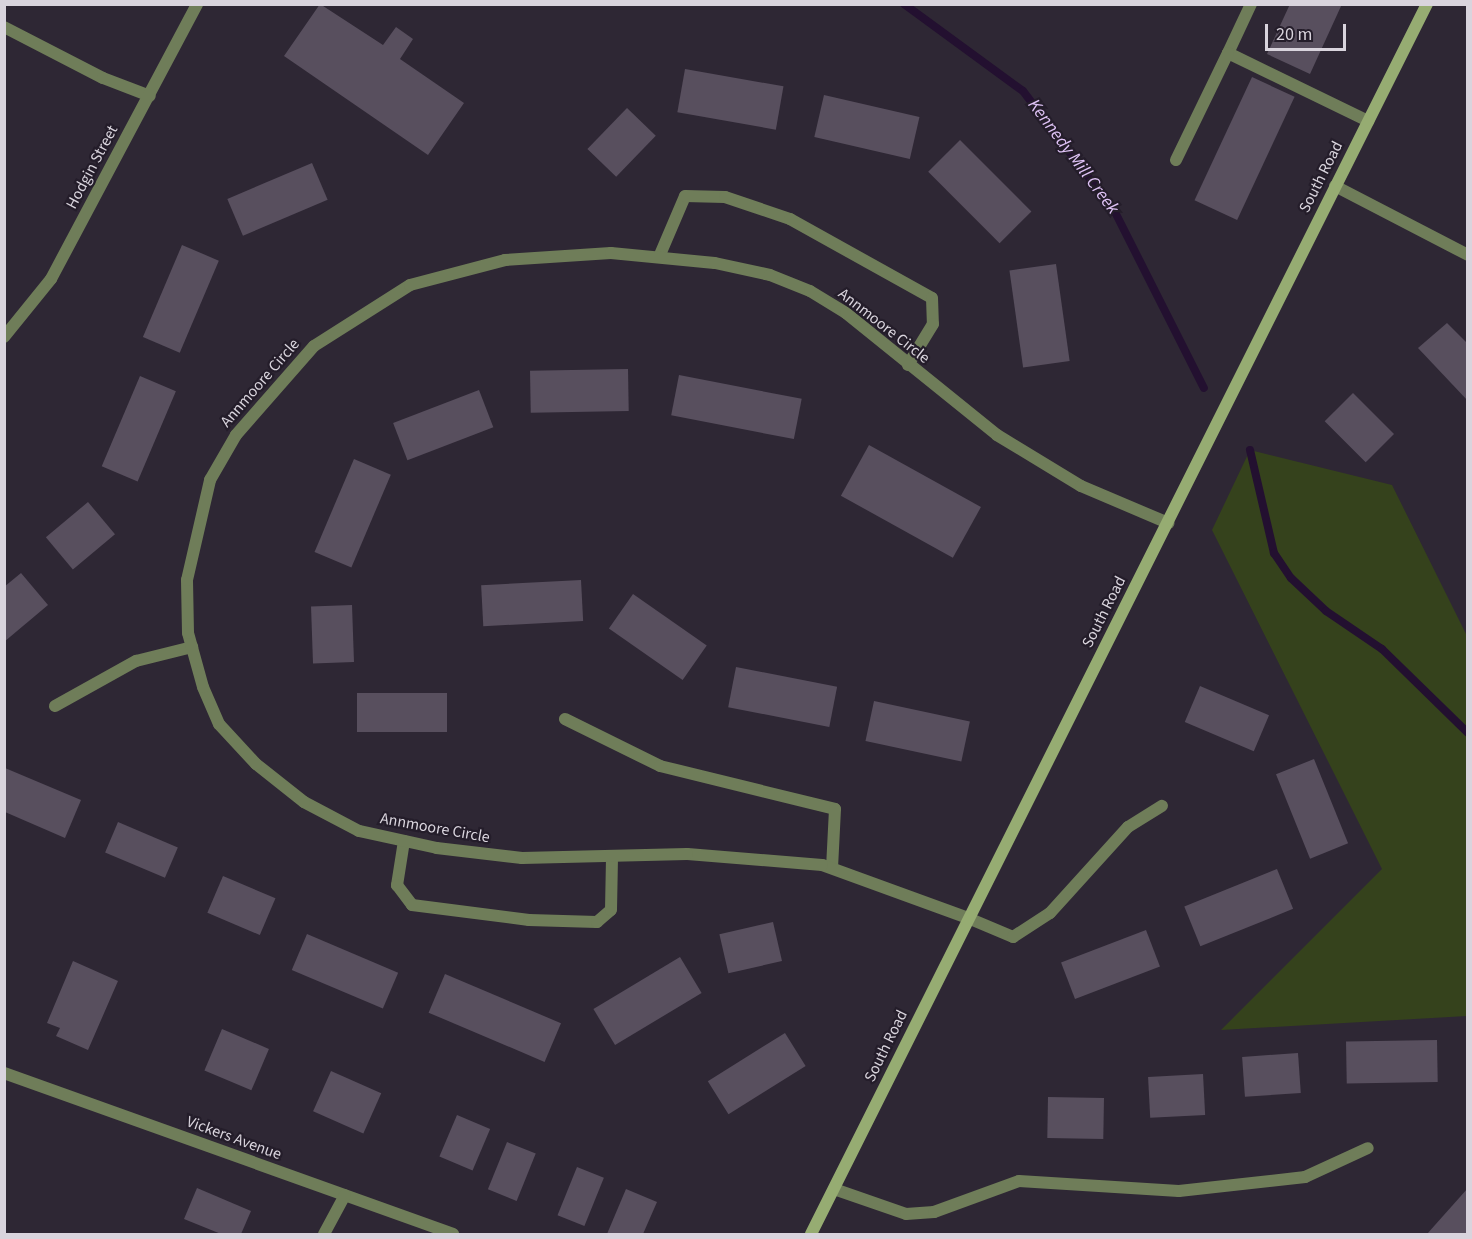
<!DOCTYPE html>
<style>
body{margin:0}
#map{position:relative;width:1472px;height:1239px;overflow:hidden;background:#2e2734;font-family:"Source Sans 3",sans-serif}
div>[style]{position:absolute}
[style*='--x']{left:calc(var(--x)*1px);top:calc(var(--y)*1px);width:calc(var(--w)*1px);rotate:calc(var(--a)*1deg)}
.green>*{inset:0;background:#35421c}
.stream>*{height:8px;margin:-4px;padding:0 4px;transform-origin:4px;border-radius:4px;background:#231030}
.building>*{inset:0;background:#584f5e;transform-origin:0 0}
.lane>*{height:12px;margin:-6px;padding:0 6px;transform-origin:6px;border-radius:6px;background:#6f7d59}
.street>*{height:12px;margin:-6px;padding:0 6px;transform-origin:6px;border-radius:6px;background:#6f7d59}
.secondary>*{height:12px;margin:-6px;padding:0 6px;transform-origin:6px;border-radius:6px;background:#96ac72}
span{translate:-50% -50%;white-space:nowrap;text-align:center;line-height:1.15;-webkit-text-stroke:4.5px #241d2a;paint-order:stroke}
.street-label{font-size:16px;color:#d9d4dd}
.water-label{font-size:18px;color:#dfc3f6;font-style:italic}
.frame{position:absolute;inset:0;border:6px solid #d9d4dd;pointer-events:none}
.scale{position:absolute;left:1265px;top:24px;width:81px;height:27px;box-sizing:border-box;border:3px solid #d9d4dd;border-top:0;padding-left:8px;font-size:18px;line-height:21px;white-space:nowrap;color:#d9d4dd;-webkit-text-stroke:4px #241d2a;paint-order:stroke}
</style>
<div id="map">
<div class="green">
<i style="clip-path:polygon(1250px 450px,1392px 485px,1467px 636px,1467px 1016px,1221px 1030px,1382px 869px,1212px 530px)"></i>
</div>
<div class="stream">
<i style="--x:904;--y:4;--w:147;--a:36.2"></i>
<i style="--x:1023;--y:91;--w:152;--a:52.8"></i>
<i style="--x:1115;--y:212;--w:197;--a:63.2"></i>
<i style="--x:1250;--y:450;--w:106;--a:76.9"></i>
<i style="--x:1274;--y:553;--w:30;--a:56"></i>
<i style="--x:1291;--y:578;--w:48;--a:43.3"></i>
<i style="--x:1326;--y:611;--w:68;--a:34.2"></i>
<i style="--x:1382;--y:649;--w:120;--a:44.3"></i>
</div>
<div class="building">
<i style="clip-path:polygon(320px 4px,383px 45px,396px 27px,413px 39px,400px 59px,464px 103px,428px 155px,284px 56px)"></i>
<i style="clip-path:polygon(1290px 4px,1342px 4px,1310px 74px,1267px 54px)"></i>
<i style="left:685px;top:69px;width:100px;height:44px;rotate:10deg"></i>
<i style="left:1252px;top:77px;width:47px;height:136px;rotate:25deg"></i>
<i style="left:824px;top:95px;width:98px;height:43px;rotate:13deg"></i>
<i style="left:627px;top:108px;width:40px;height:57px;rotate:44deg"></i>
<i style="left:960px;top:140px;width:101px;height:45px;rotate:45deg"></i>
<i style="left:312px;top:163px;width:40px;height:92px;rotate:67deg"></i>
<i style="left:182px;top:245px;width:40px;height:100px;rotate:23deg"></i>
<i style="left:1056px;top:264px;width:98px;height:47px;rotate:82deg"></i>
<i style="clip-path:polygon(1447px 323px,1468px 344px,1468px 401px,1418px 348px)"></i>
<i style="left:628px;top:369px;width:42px;height:98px;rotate:89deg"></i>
<i style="left:679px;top:375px;width:125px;height:41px;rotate:11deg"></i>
<i style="left:140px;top:376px;width:39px;height:98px;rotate:23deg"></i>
<i style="left:479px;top:390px;width:40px;height:92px;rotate:69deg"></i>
<i style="left:1353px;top:393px;width:58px;height:40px;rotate:45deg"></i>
<i style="left:869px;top:445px;width:128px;height:58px;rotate:29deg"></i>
<i style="left:354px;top:459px;width:40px;height:101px;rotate:23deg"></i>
<i style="left:88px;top:502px;width:42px;height:55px;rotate:50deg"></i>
<i style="clip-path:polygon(21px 573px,48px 605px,4px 642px,4px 587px)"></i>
<i style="left:581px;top:580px;width:41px;height:100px;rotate:87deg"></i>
<i style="left:633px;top:594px;width:90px;height:42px;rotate:35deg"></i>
<i style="left:352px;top:605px;width:57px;height:41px;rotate:88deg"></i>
<i style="left:736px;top:667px;width:103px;height:41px;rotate:11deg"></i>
<i style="left:1200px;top:686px;width:75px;height:39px;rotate:23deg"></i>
<i style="left:357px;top:693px;width:90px;height:39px"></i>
<i style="left:874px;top:701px;width:98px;height:41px;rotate:12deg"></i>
<i style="left:1314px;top:759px;width:91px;height:41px;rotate:68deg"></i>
<i style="clip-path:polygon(5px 768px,81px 800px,65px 838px,5px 812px)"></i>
<i style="left:118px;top:822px;width:65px;height:33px;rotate:23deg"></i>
<i style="left:1277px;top:869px;width:43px;height:100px;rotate:68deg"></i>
<i style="left:223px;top:876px;width:57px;height:40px;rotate:23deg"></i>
<i style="left:773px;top:922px;width:40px;height:55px;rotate:77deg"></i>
<i style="left:1146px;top:930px;width:39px;height:91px;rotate:69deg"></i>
<i style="left:307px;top:934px;width:99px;height:39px;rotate:23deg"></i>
<i style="left:680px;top:957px;width:42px;height:101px;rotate:59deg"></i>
<i style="clip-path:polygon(73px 961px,118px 981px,88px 1050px,56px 1036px,60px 1028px,47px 1023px)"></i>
<i style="left:445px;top:974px;width:126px;height:42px;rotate:23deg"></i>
<i style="left:222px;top:1029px;width:51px;height:45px;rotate:23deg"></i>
<i style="left:785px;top:1033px;width:39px;height:91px;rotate:58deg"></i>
<i style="left:1437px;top:1040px;width:42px;height:91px;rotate:89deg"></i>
<i style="left:1298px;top:1053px;width:40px;height:56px;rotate:86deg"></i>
<i style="left:331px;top:1071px;width:55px;height:44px;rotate:24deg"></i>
<i style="left:1203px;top:1074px;width:41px;height:55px;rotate:87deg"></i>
<i style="left:1048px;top:1097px;width:56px;height:41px;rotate:1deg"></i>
<i style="left:457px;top:1115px;width:36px;height:45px;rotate:23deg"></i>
<i style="left:507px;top:1142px;width:31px;height:51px;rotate:22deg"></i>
<i style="left:577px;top:1167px;width:29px;height:52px;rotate:22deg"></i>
<i style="clip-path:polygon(197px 1188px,251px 1211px,241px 1234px,221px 1234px,184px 1219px)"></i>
<i style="clip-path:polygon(1468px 1188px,1468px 1234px,1427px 1234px)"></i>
<i style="clip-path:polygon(626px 1189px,657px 1202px,643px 1234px,607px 1234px)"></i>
</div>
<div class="lane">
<i style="--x:1251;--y:4;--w:54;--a:115.1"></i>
<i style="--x:1228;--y:53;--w:156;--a:25.9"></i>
<i style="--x:4;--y:27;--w:111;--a:27.3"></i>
<i style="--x:103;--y:78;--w:50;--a:21"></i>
<i style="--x:1176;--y:160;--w:119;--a:-64.1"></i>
<i style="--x:659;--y:257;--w:66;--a:-66.9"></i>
<i style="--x:685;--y:196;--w:40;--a:1.4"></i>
<i style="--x:725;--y:197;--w:69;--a:18.7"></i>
<i style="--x:790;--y:219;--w:162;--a:29.1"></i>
<i style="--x:932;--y:298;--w:26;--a:88"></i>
<i style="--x:933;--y:324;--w:48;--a:121.4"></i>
<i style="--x:55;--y:706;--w:93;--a:-29.1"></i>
<i style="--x:136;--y:661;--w:58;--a:-14"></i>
<i style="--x:565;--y:719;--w:106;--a:26.3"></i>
<i style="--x:660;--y:766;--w:180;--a:13.8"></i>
<i style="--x:835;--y:809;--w:59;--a:92.9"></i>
<i style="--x:404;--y:841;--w:45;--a:99"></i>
<i style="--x:397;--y:885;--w:25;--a:53"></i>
<i style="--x:412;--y:905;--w:118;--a:7.3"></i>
<i style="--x:529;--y:920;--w:68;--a:1.7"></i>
<i style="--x:597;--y:922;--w:18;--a:-41"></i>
<i style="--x:611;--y:910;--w:54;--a:-88.9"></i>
<i style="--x:968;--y:918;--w:49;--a:22.9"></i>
<i style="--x:1013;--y:937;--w:44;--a:-33"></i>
<i style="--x:1050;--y:913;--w:116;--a:-47.8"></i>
<i style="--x:1128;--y:827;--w:40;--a:-32"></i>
<i style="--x:834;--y:1189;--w:76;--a:19.1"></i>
<i style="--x:906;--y:1214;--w:28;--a:-4"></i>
<i style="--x:934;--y:1212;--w:90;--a:-20"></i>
<i style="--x:1019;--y:1181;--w:160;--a:3.6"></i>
<i style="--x:1179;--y:1191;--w:127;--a:-6.3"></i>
<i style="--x:1305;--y:1177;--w:69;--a:-24.7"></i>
</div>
<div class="street">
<i style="--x:1335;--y:186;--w:150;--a:27.4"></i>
<i style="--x:4;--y:337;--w:75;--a:-51"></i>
<i style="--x:51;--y:279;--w:311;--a:-62"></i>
<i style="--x:968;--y:918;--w:155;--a:-160"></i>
<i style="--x:822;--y:865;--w:135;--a:-175.3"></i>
<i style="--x:687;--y:854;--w:165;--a:178.6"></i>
<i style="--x:522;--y:858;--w:86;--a:-173.3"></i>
<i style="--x:437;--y:848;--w:80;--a:-167.7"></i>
<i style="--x:359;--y:831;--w:62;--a:-152.2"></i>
<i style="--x:304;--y:802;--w:61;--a:-141.6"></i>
<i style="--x:256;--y:764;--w:54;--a:-132.8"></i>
<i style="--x:219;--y:724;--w:40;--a:-113.4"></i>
<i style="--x:203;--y:687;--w:56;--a:-105.5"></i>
<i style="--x:188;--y:633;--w:53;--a:-91.1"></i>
<i style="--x:187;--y:580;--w:103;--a:-77"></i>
<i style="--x:210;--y:480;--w:52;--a:-60"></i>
<i style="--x:236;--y:435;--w:118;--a:-48.8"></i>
<i style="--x:314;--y:346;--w:114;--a:-32.4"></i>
<i style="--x:410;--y:285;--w:98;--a:-14.7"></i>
<i style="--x:505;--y:260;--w:106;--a:-3.8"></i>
<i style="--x:611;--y:253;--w:104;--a:5.5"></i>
<i style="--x:715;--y:263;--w:56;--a:12.3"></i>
<i style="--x:770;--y:275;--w:43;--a:21.8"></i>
<i style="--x:810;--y:291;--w:42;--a:31.4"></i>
<i style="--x:846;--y:313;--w:194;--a:38.9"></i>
<i style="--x:997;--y:435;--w:98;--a:31.3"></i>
<i style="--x:1081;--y:486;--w:95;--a:23"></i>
<i style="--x:4;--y:1073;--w:477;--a:19.7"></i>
<i style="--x:324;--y:1234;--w:44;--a:-61.7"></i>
</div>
<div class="secondary">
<i style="--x:811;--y:1234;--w:1376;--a:-63.4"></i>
</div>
<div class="street-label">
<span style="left:92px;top:167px;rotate:-62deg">Hodgin Street</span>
<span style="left:1321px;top:177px;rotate:-63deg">South Road</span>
<span style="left:884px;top:326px;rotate:38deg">Annmoore Circle</span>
<span style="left:260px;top:383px;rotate:-49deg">Annmoore Circle</span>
<span style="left:1104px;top:612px;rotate:-63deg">South Road</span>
<span style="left:435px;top:828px;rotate:10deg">Annmoore Circle</span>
<span style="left:886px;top:1046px;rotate:-64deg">South Road</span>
<span style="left:234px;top:1138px;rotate:20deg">Vickers Avenue</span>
</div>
<div class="water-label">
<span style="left:1073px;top:157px;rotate:53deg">Kennedy Mill Creek</span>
</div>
<div class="frame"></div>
<div class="scale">20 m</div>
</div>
